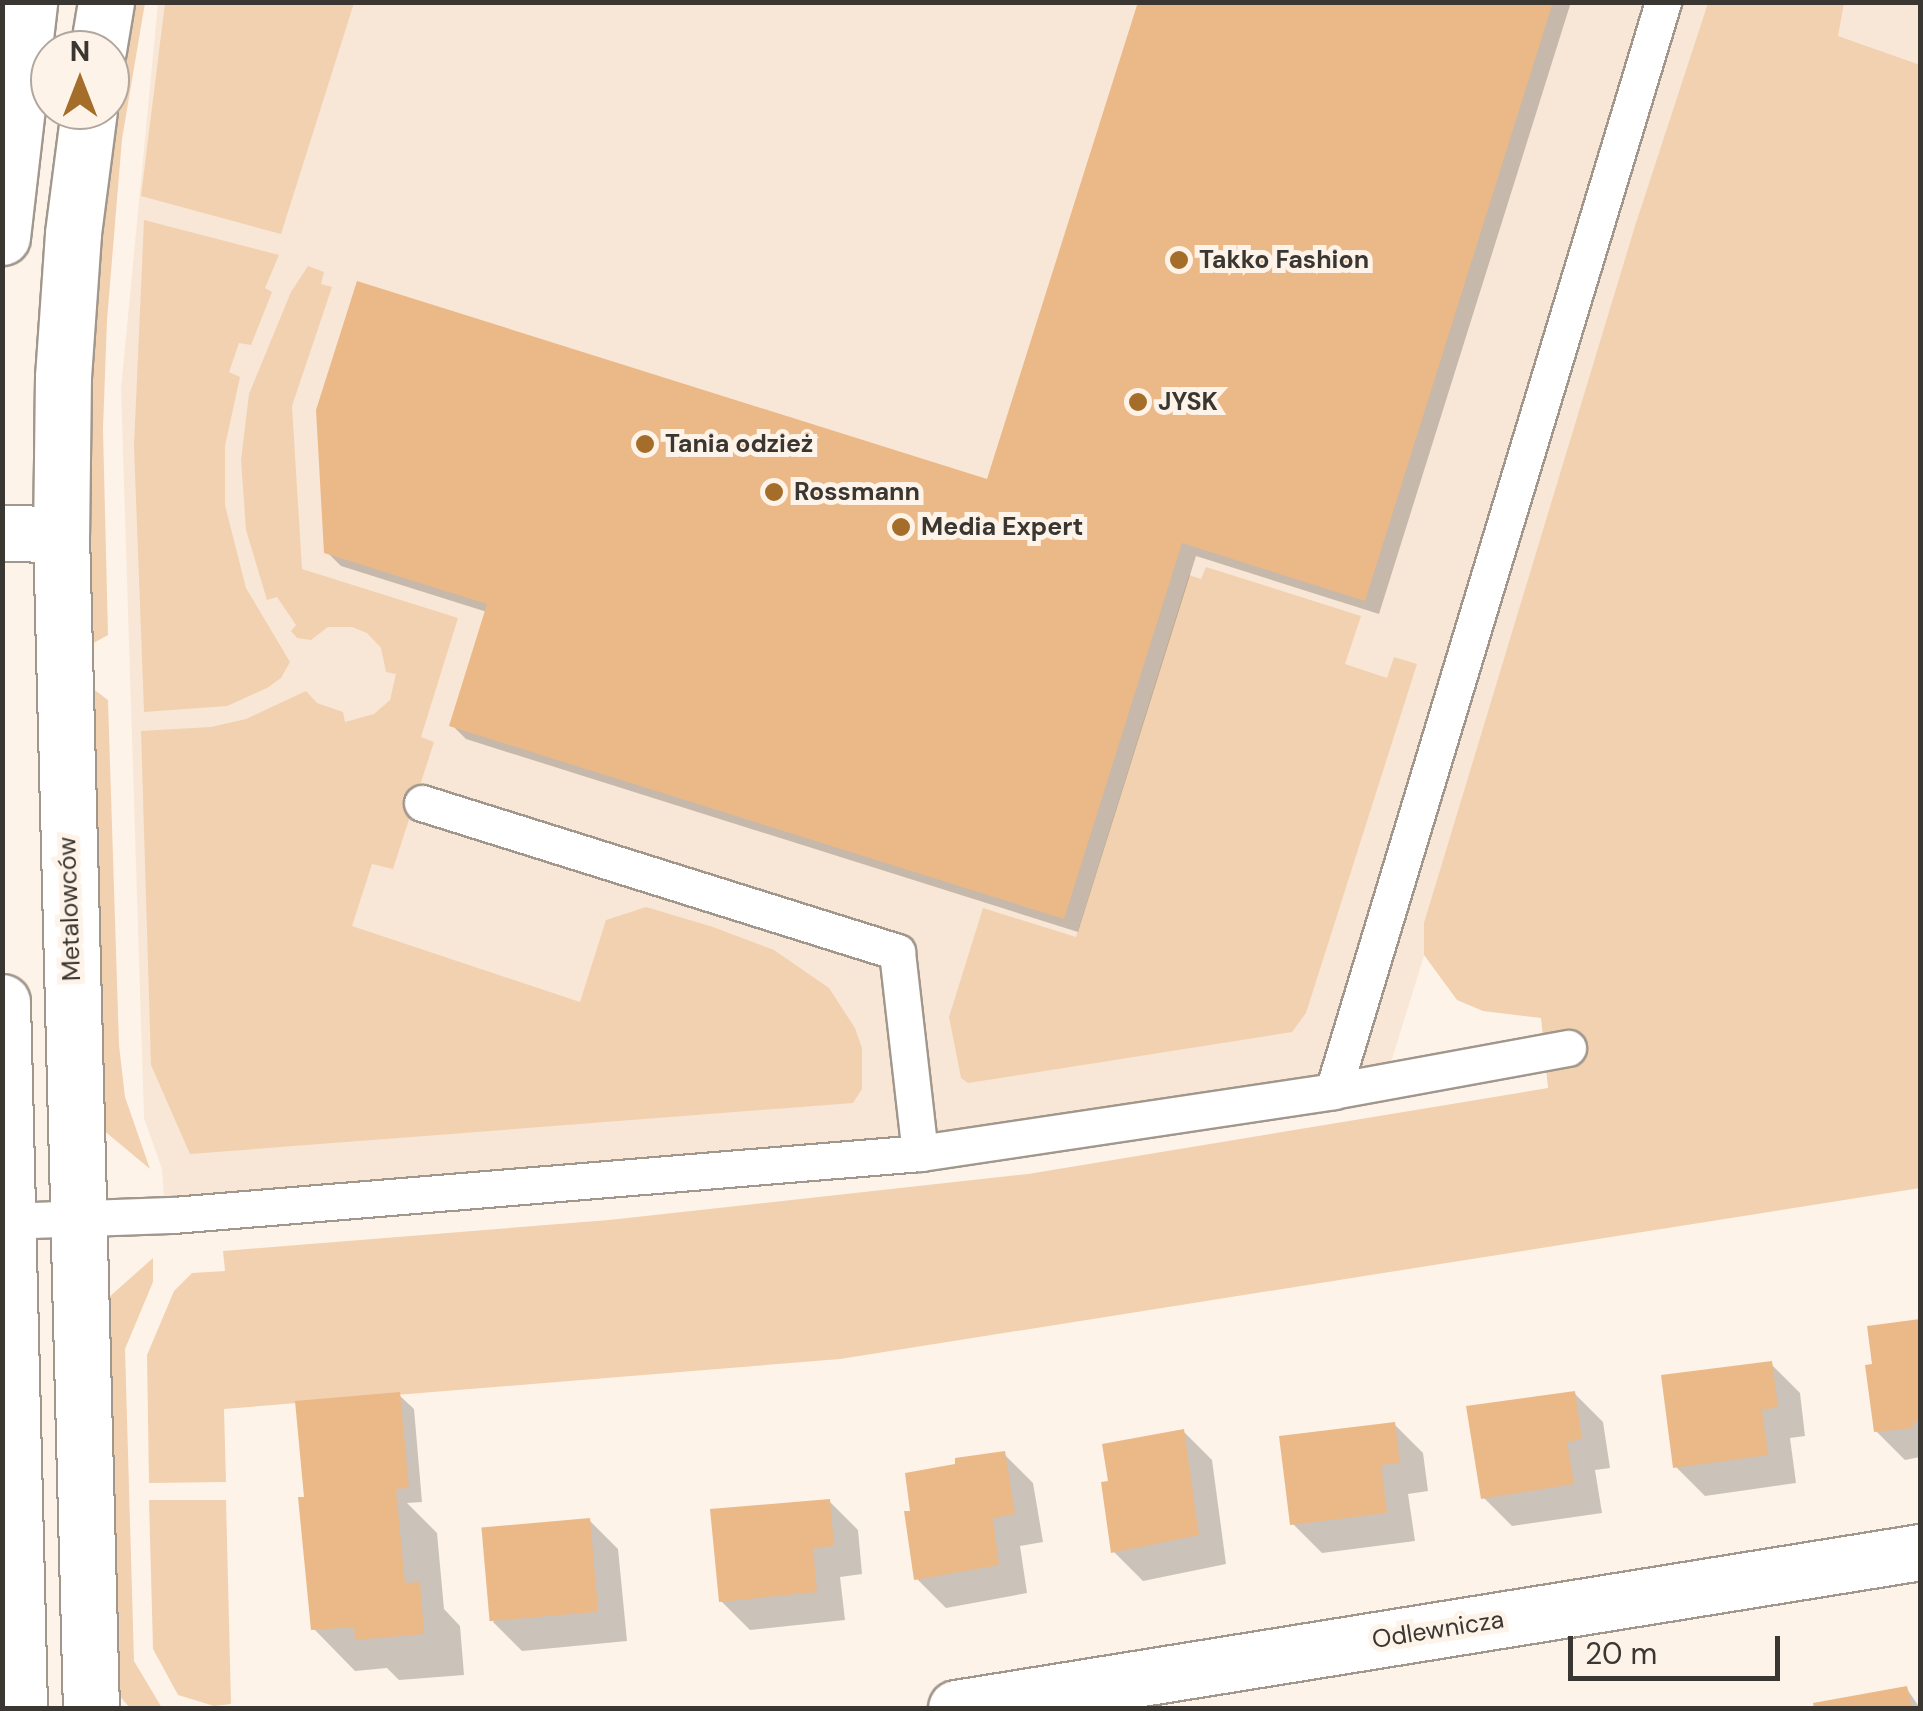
<!DOCTYPE html>
<meta charset="utf-8">
<style>
body{margin:0}
#map{position:relative;width:1923px;height:1711px;overflow:hidden;background:#fef3e8;font-family:"DM Sans",sans-serif}
div>[style]{position:absolute}
[style*='--x']{left:calc(var(--x)*1px);top:calc(var(--y)*1px);width:calc(var(--w)*1px);rotate:calc(var(--a)*1deg)}
.built>*{inset:0;background:#f8e7d6}
.green>*{inset:0;background:#f2d1b0}
.shadow>*{inset:0;background:#0003}
.building>*{inset:0;background:#ebb987;transform-origin:0 0}
.roads{filter:drop-shadow(2px 0 #a1978c) drop-shadow(-2px 0 #a1978c) drop-shadow(0 2px #a1978c) drop-shadow(0 -2px #a1978c)}
.lane>*{height:35px;margin:-17.5px;padding:0 17.5px;transform-origin:17.5px;border-radius:17.5px;background:#fff}
.street>*{height:55px;margin:-27.5px;padding:0 27.5px;transform-origin:27.5px;border-radius:27.5px;background:#fff}
.secondary>*{height:55px;margin:-27.5px;padding:0 27.5px;transform-origin:27.5px;border-radius:27.5px;background:#fff}
.dots>*{width:28px;height:28px;translate:-50% -50%;box-sizing:border-box;border:5px solid #fef3e8;border-radius:50%}
span{translate:-50% -50%;white-space:nowrap;text-align:center;line-height:1.15;-webkit-text-stroke:10px #fef3e8;paint-order:stroke}
.poi-label{font-size:25px;color:#3a3631;font-weight:700}
.left{translate:0 -50%;text-align:left}
.street-label{font-size:25px;color:#3a3631}
.frame{position:absolute;inset:0;border:5px solid #3a3631;pointer-events:none}
.north{position:absolute;left:30px;top:30px;width:100px;height:100px;box-sizing:border-box;background:#fef3e8;border:2px solid #b0a79f;border-radius:50%;rotate:0deg;font-size:28px;font-weight:700;line-height:40px;text-align:center;color:#3a3631}
.north::after{content:'';display:block;margin:auto;width:35px;height:45px;background:#a56d2a;clip-path:polygon(50% 0,100% 100%,50% 72%,0 100%)}
.scale{position:absolute;left:1568px;top:1636px;width:212px;height:45px;box-sizing:border-box;border:5px solid #3a3631;border-top:0;padding-left:12px;font-size:30px;line-height:35px;white-space:nowrap;color:#3a3631;-webkit-text-stroke:8px #fef3e8;paint-order:stroke}
</style>
<div id="map">
<div class="built">
<i style="clip-path:polygon(158px 3px,1920px 3px,1920px 79px,1716px 16px,1387px 1075px,917px 1149px,165px 1212px,162px 1169px,144px 1118px,121px 389px)"></i>
</div>
<div class="green">
<i style="clip-path:polygon(122px 3px,145px 3px,122px 139px,107px 320px,103px 429px,108px 635px,90px 645px,85px 363px)"></i>
<i style="clip-path:polygon(165px 3px,354px 3px,281px 234px,141px 196px)"></i>
<i style="clip-path:polygon(1708px 3px,1844px 3px,1838px 36px,1920px 65px,1920px 1188px,840px 1359px,224px 1409px,226px 1482px,149px 1483px,147px 1355px,174px 1291px,192px 1273px,225px 1271px,223px 1251px,609px 1220px,1028px 1174px,1548px 1088px,1541px 1018px,1483px 1011px,1457px 1000px,1424px 955px,1424px 923px,1635px 226px)"></i>
<i style="clip-path:polygon(144px 220px,279px 255px,265px 288px,272px 292px,251px 345px,239px 343px,229px 372px,240px 377px,225px 446px,225px 505px,246px 588px,290px 662px,281px 678px,267px 688px,227px 706px,144px 712px,134px 446px)"></i>
<i style="clip-path:polygon(308px 266px,324px 272px,321px 284px,332px 287px,292px 406px,302px 569px,458px 618px,421px 737px,434px 742px,393px 869px,372px 864px,352px 926px,580px 1002px,606px 920px,646px 907px,713px 927px,774px 950px,829px 988px,855px 1028px,862px 1048px,862px 1089px,853px 1103px,190px 1154px,151px 1065px,141px 731px,211px 727px,246px 719px,306px 691px,317px 703px,343px 712px,345px 722px,374px 714px,390px 700px,396px 674px,386px 672px,381px 648px,367px 633px,352px 627px,328px 627px,311px 640px,297px 638px,291px 631px,296px 625px,277px 597px,267px 600px,246px 530px,241px 460px,249px 394px,291px 292px)"></i>
<i style="clip-path:polygon(1206px 567px,1361px 616px,1345px 664px,1387px 678px,1394px 657px,1417px 664px,1306px 1013px,1292px 1032px,968px 1083px,961px 1078px,949px 1017px,983px 908px,1076px 937px,1189px 575px,1201px 579px)"></i>
<i style="clip-path:polygon(88px 685px,108px 700px,119px 1045px,125px 1097px,150px 1169px,102px 1129px)"></i>
<i style="clip-path:polygon(153px 1258px,153px 1282px,125px 1349px,134px 1661px,162px 1708px,130px 1708px,117px 1693px,102px 1323px,108px 1298px)"></i>
<i style="clip-path:polygon(149px 1500px,226px 1500px,231px 1704px,214px 1706px,178px 1695px,153px 1649px)"></i>
</div>
<div class="shadow">
<i style="clip-path:polygon(1140px 2px,1571px 2px,1379px 614px,1196px 556px,1078px 932px,466px 739px,452px 725px,487px 612px,341px 566px,327px 552px,989px 482px)"></i>
<i style="clip-path:polygon(1920px 1321px,1920px 1457px,1905px 1460px,1876px 1431px,1870px 1328px)"></i>
<i style="clip-path:polygon(1771px 1364px,1800px 1393px,1805px 1436px,1790px 1438px,1796px 1483px,1705px 1496px,1676px 1467px)"></i>
<i style="clip-path:polygon(1574px 1393px,1603px 1422px,1610px 1468px,1595px 1470px,1602px 1513px,1512px 1526px,1483px 1497px)"></i>
<i style="clip-path:polygon(399px 1395px,414px 1409px,422px 1502px,407px 1503px,437px 1533px,444px 1609px,460px 1626px,464px 1675px,399px 1680px,387px 1668px,355px 1671px,314px 1629px,307px 1499px)"></i>
<i style="clip-path:polygon(1394px 1424px,1423px 1453px,1428px 1491px,1408px 1494px,1415px 1541px,1322px 1553px,1293px 1524px)"></i>
<i style="clip-path:polygon(1183px 1431px,1212px 1460px,1226px 1564px,1143px 1581px,1114px 1552px,1110px 1483px)"></i>
<i style="clip-path:polygon(1004px 1454px,1033px 1483px,1043px 1542px,1020px 1546px,1027px 1593px,946px 1608px,917px 1579px)"></i>
<i style="clip-path:polygon(829px 1501px,858px 1530px,862px 1574px,840px 1577px,845px 1620px,750px 1630px,721px 1601px)"></i>
<i style="clip-path:polygon(589px 1520px,618px 1549px,627px 1641px,522px 1651px,493px 1622px)"></i>
<i style="clip-path:polygon(1907px 1689px,1920px 1708px,1816px 1708px,1816px 1705px)"></i>
</div>
<div class="building">
<i style="clip-path:polygon(1138px 2px,1553px 2px,1365px 601px,1182px 543px,1064px 919px,449px 726px,487px 604px,324px 553px,316px 410px,357px 281px,987px 479px)"></i>
<i style="clip-path:polygon(1920px 1319px,1920px 1421px,1913px 1422px,1913px 1428px,1874px 1432px,1865px 1365px,1872px 1364px,1867px 1326px)"></i>
<i style="clip-path:polygon(1772px 1361px,1778px 1407px,1762px 1410px,1768px 1455px,1673px 1468px,1661px 1375px)"></i>
<i style="clip-path:polygon(1575px 1391px,1582px 1439px,1567px 1442px,1574px 1484px,1481px 1499px,1466px 1406px)"></i>
<i style="clip-path:polygon(400px 1392px,409px 1488px,396px 1489px,405px 1583px,420px 1582px,424px 1634px,355px 1640px,354px 1627px,311px 1630px,298px 1497px,304px 1497px,295px 1401px)"></i>
<i style="clip-path:polygon(1395px 1422px,1400px 1463px,1381px 1465px,1387px 1513px,1290px 1525px,1279px 1436px)"></i>
<i style="clip-path:polygon(1184px 1429px,1199px 1535px,1111px 1553px,1101px 1482px,1108px 1481px,1102px 1444px)"></i>
<i style="clip-path:polygon(1005px 1451px,1015px 1514px,993px 1518px,999px 1565px,914px 1580px,904px 1511px,910px 1511px,905px 1473px,955px 1464px,955px 1458px)"></i>
<i style="clip-path:polygon(830px 1499px,834px 1546px,813px 1548px,817px 1592px,719px 1602px,710px 1509px)"></i>
<i style="left:590px;top:1518px;width:94px;height:109px;rotate:85deg"></i>
<i style="clip-path:polygon(1907px 1686px,1912px 1708px,1814px 1708px,1813px 1703px)"></i>
</div>
<div class="roads">
<div class="lane">
<i style="--x:422;--y:803;--w:498;--a:17.4"></i>
<i style="--x:897;--y:952;--w:202;--a:83.5"></i>
<i style="--x:1333;--y:1091;--w:239;--a:-10.4"></i>
<i style="--x:7;--y:1221;--w:166;--a:-2.1"></i>
<i style="--x:173;--y:1215;--w:750;--a:-4.74"></i>
<i style="--x:920;--y:1153;--w:418;--a:-8.5"></i>
<i style="--x:1333;--y:1091;--w:1138;--a:-73.14"></i>
</div>
<div class="street">
<i style="--x:2;--y:533;--w:59;--a:1"></i>
<i style="--x:956;--y:1708;--w:977;--a:-9.19"></i>
</div>
<div class="secondary">
<i style="--x:98;--y:50;--w:49;--a:-80.5"></i>
<i style="--x:89;--y:110;--w:125;--a:97.4"></i>
<i style="--x:73;--y:234;--w:143;--a:94"></i>
<i style="--x:63;--y:377;--w:157;--a:90.7"></i>
<i style="--x:61;--y:534;--w:1174;--a:88.54"></i>
<i style="--x:2;--y:237;--w:237;--a:-83.4"></i>
<i style="--x:2;--y:1002;--w:706;--a:88.62"></i>
</div>
</div>
<div class="dots">
<i style="left:1179px;top:260px;background:#a56d2a"></i>
<i style="left:1138px;top:402px;background:#a56d2a"></i>
<i style="left:645px;top:444px;background:#a56d2a"></i>
<i style="left:774px;top:492px;background:#a56d2a"></i>
<i style="left:901px;top:527px;background:#a56d2a"></i>
</div>
<div class="poi-label">
<span class="left" style="left:1199px;top:260px">Takko Fashion</span>
<span class="left" style="left:1158px;top:402px">JYSK</span>
<span class="left" style="left:665px;top:444px">Tania odzież</span>
<span class="left" style="left:794px;top:492px">Rossmann</span>
<span class="left" style="left:921px;top:527px">Media Expert</span>
</div>
<div class="street-label">
<span style="left:70px;top:909px;rotate:-92deg">Metalowców</span>
<span style="left:1438px;top:1630px;rotate:-9deg">Odlewnicza</span>
</div>
<div class="frame"></div>
<div class="north">N</div>
<div class="scale">20 m</div>
</div>
